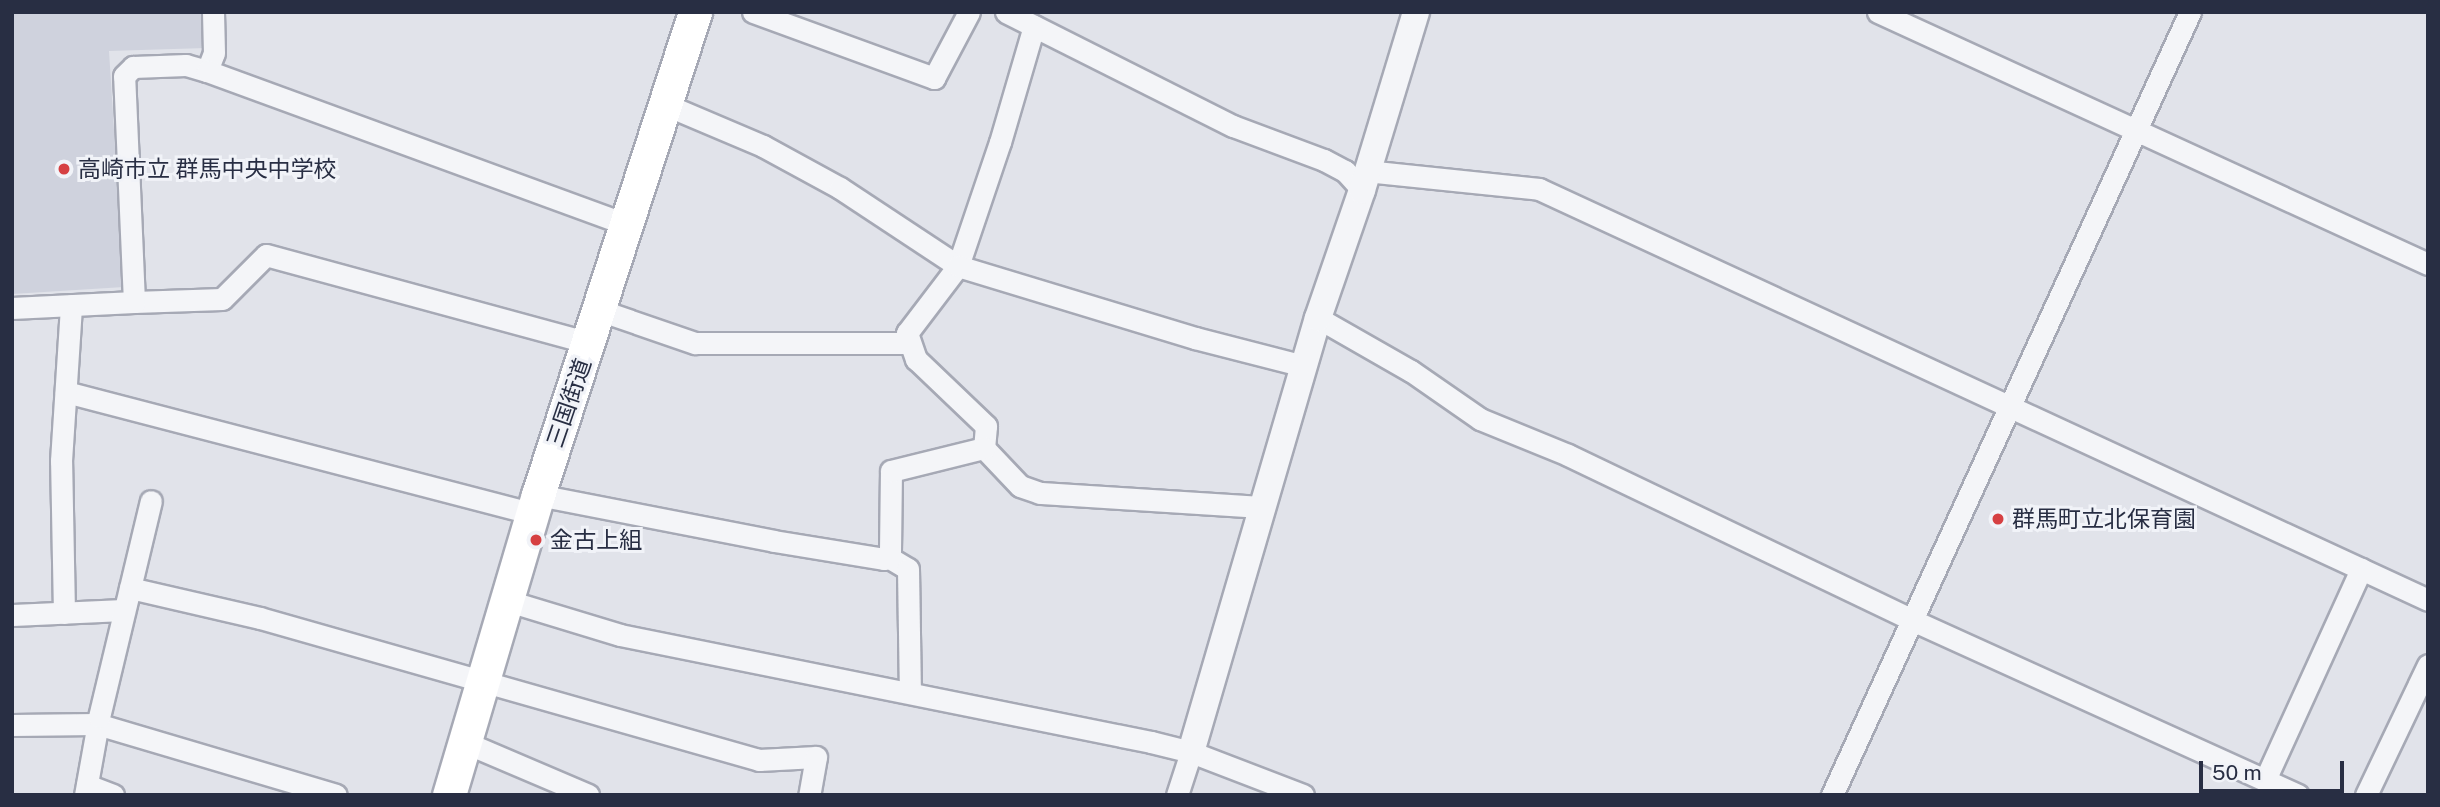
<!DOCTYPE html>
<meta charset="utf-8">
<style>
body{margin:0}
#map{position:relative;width:2440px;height:807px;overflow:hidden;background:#e1e3ea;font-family:"Public Sans","Noto Sans JP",sans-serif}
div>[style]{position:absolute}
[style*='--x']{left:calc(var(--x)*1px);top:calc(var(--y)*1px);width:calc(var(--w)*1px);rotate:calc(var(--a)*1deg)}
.built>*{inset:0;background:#cfd2dd}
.roads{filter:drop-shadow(2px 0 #a6a9b5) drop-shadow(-2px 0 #a6a9b5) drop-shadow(0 2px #a6a9b5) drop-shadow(0 -2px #a6a9b5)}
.minor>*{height:21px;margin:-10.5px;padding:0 10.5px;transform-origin:10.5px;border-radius:10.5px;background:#f4f5f8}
.tertiary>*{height:26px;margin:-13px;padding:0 13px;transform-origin:13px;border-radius:13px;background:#f4f5f8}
.primary>*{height:33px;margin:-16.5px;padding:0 16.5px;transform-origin:16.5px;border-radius:16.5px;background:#fff}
.dots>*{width:19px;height:19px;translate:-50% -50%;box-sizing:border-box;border:4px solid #f1f3f8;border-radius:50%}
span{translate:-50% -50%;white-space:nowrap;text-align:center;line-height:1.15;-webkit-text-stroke:6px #f1f3f8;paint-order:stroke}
.poi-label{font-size:23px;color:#282e43}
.left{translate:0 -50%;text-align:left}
.street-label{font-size:23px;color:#282e43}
.frame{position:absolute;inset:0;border:14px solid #282e43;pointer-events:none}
.scale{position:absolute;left:2199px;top:761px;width:145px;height:32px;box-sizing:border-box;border:4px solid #282e43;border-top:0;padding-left:9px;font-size:21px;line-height:24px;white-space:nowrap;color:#282e43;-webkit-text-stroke:5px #f1f3f8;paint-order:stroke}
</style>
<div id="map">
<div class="built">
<i style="clip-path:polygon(12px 12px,205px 12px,206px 48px,109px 51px,124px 287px,12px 294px)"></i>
</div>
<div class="roads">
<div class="minor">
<i style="--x:753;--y:12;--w:193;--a:20"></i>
<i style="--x:934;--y:78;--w:75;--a:-62.1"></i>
<i style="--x:1006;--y:12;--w:254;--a:26.7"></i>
<i style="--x:1233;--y:126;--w:97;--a:20.5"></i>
<i style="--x:1324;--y:160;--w:24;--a:28"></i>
<i style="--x:1345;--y:171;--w:25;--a:48"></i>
<i style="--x:1878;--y:12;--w:605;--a:24.62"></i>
<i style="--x:1034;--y:26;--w:121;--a:106.3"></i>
<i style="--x:1000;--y:142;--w:131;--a:108.7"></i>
<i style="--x:958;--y:266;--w:84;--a:127.3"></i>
<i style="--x:907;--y:333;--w:28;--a:71"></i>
<i style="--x:916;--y:359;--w:97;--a:43.7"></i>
<i style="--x:986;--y:426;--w:22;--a:95"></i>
<i style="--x:984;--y:448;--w:52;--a:46.5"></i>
<i style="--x:1020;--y:486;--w:21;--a:19"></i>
<i style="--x:1040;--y:493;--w:223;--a:3.6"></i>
<i style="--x:207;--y:71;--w:19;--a:-69"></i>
<i style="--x:214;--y:53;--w:41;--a:-91.4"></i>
<i style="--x:664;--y:104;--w:108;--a:23"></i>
<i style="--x:763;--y:146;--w:88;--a:28.6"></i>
<i style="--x:840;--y:188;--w:141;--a:33.5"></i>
<i style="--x:958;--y:266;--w:248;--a:16.9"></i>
<i style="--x:1195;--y:338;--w:113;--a:14.4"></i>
<i style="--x:1366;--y:171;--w:174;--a:5.9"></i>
<i style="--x:1539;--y:189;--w:979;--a:24.81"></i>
<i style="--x:134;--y:302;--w:88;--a:-2"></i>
<i style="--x:222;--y:299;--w:62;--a:-45"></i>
<i style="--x:266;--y:255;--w:335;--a:15.2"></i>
<i style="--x:12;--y:308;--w:122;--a:-2.8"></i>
<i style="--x:134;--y:302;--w:226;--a:-92.5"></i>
<i style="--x:124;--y:76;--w:13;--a:-45"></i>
<i style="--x:133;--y:67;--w:53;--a:-2.2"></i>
<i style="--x:186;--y:65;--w:22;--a:16"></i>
<i style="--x:207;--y:71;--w:447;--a:20.1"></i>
<i style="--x:599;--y:310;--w:102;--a:19"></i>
<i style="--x:695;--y:343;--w:214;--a:0"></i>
<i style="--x:1318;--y:318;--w:107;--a:29.7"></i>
<i style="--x:1411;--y:371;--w:84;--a:34.8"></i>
<i style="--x:1480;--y:419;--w:95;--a:22.2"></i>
<i style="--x:1568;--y:455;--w:382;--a:25.6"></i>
<i style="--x:1912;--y:620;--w:424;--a:24.4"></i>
<i style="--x:66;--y:392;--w:481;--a:14.6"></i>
<i style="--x:538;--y:495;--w:240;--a:11"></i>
<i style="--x:774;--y:541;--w:111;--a:9.3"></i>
<i style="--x:884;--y:559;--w:10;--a:-53"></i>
<i style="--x:890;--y:551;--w:80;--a:-89.3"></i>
<i style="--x:891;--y:471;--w:96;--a:-13.9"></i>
<i style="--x:888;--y:557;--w:23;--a:31"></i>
<i style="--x:908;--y:569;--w:122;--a:89.1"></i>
<i style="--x:130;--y:588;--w:133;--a:13"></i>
<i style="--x:260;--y:618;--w:519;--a:15.88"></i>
<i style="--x:759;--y:760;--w:57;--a:-3"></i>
<i style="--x:816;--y:757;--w:39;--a:100"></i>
<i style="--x:505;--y:600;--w:120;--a:16.9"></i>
<i style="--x:620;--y:635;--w:542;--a:11.39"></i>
<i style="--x:1151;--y:742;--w:41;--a:14"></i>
<i style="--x:1191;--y:752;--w:120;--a:21"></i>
<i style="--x:64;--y:613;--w:152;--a:-91.1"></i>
<i style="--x:61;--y:461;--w:156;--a:-86.3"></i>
<i style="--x:12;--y:615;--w:112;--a:-2.6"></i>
<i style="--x:12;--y:725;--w:85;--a:-0.7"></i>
<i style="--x:97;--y:724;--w:249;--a:16.5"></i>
<i style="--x:464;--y:742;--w:135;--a:23.1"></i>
<i style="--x:2265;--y:780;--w:232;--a:-65.5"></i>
<i style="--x:87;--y:785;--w:28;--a:21"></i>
<i style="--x:85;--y:795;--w:79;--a:-79.8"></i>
<i style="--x:99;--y:717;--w:222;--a:-76.5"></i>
<i style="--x:1177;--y:795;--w:45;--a:-72"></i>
<i style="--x:1832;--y:795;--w:861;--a:-65.43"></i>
<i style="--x:2366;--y:795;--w:144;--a:-64.5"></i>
</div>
<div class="tertiary">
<i style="--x:1191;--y:752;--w:452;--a:-73.7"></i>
<i style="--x:1318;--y:318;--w:135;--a:-71"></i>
<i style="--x:1362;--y:190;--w:186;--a:-73.1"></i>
</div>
<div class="primary">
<i style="--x:449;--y:795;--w:313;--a:-73.5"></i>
<i style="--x:538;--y:495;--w:508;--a:-71.99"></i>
</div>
</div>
<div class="dots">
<i style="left:64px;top:169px;background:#d64042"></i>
<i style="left:1998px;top:519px;background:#d64042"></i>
<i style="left:536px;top:540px;background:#d64042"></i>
</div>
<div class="poi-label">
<span class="left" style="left:78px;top:169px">高崎市立 群馬中央中学校</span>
<span class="left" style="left:2012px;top:519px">群馬町立北保育園</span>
<span class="left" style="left:550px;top:540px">金古上組</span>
</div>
<div class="street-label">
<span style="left:569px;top:403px;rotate:-71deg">三国街道</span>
</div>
<div class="frame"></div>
<div class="scale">50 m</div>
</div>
